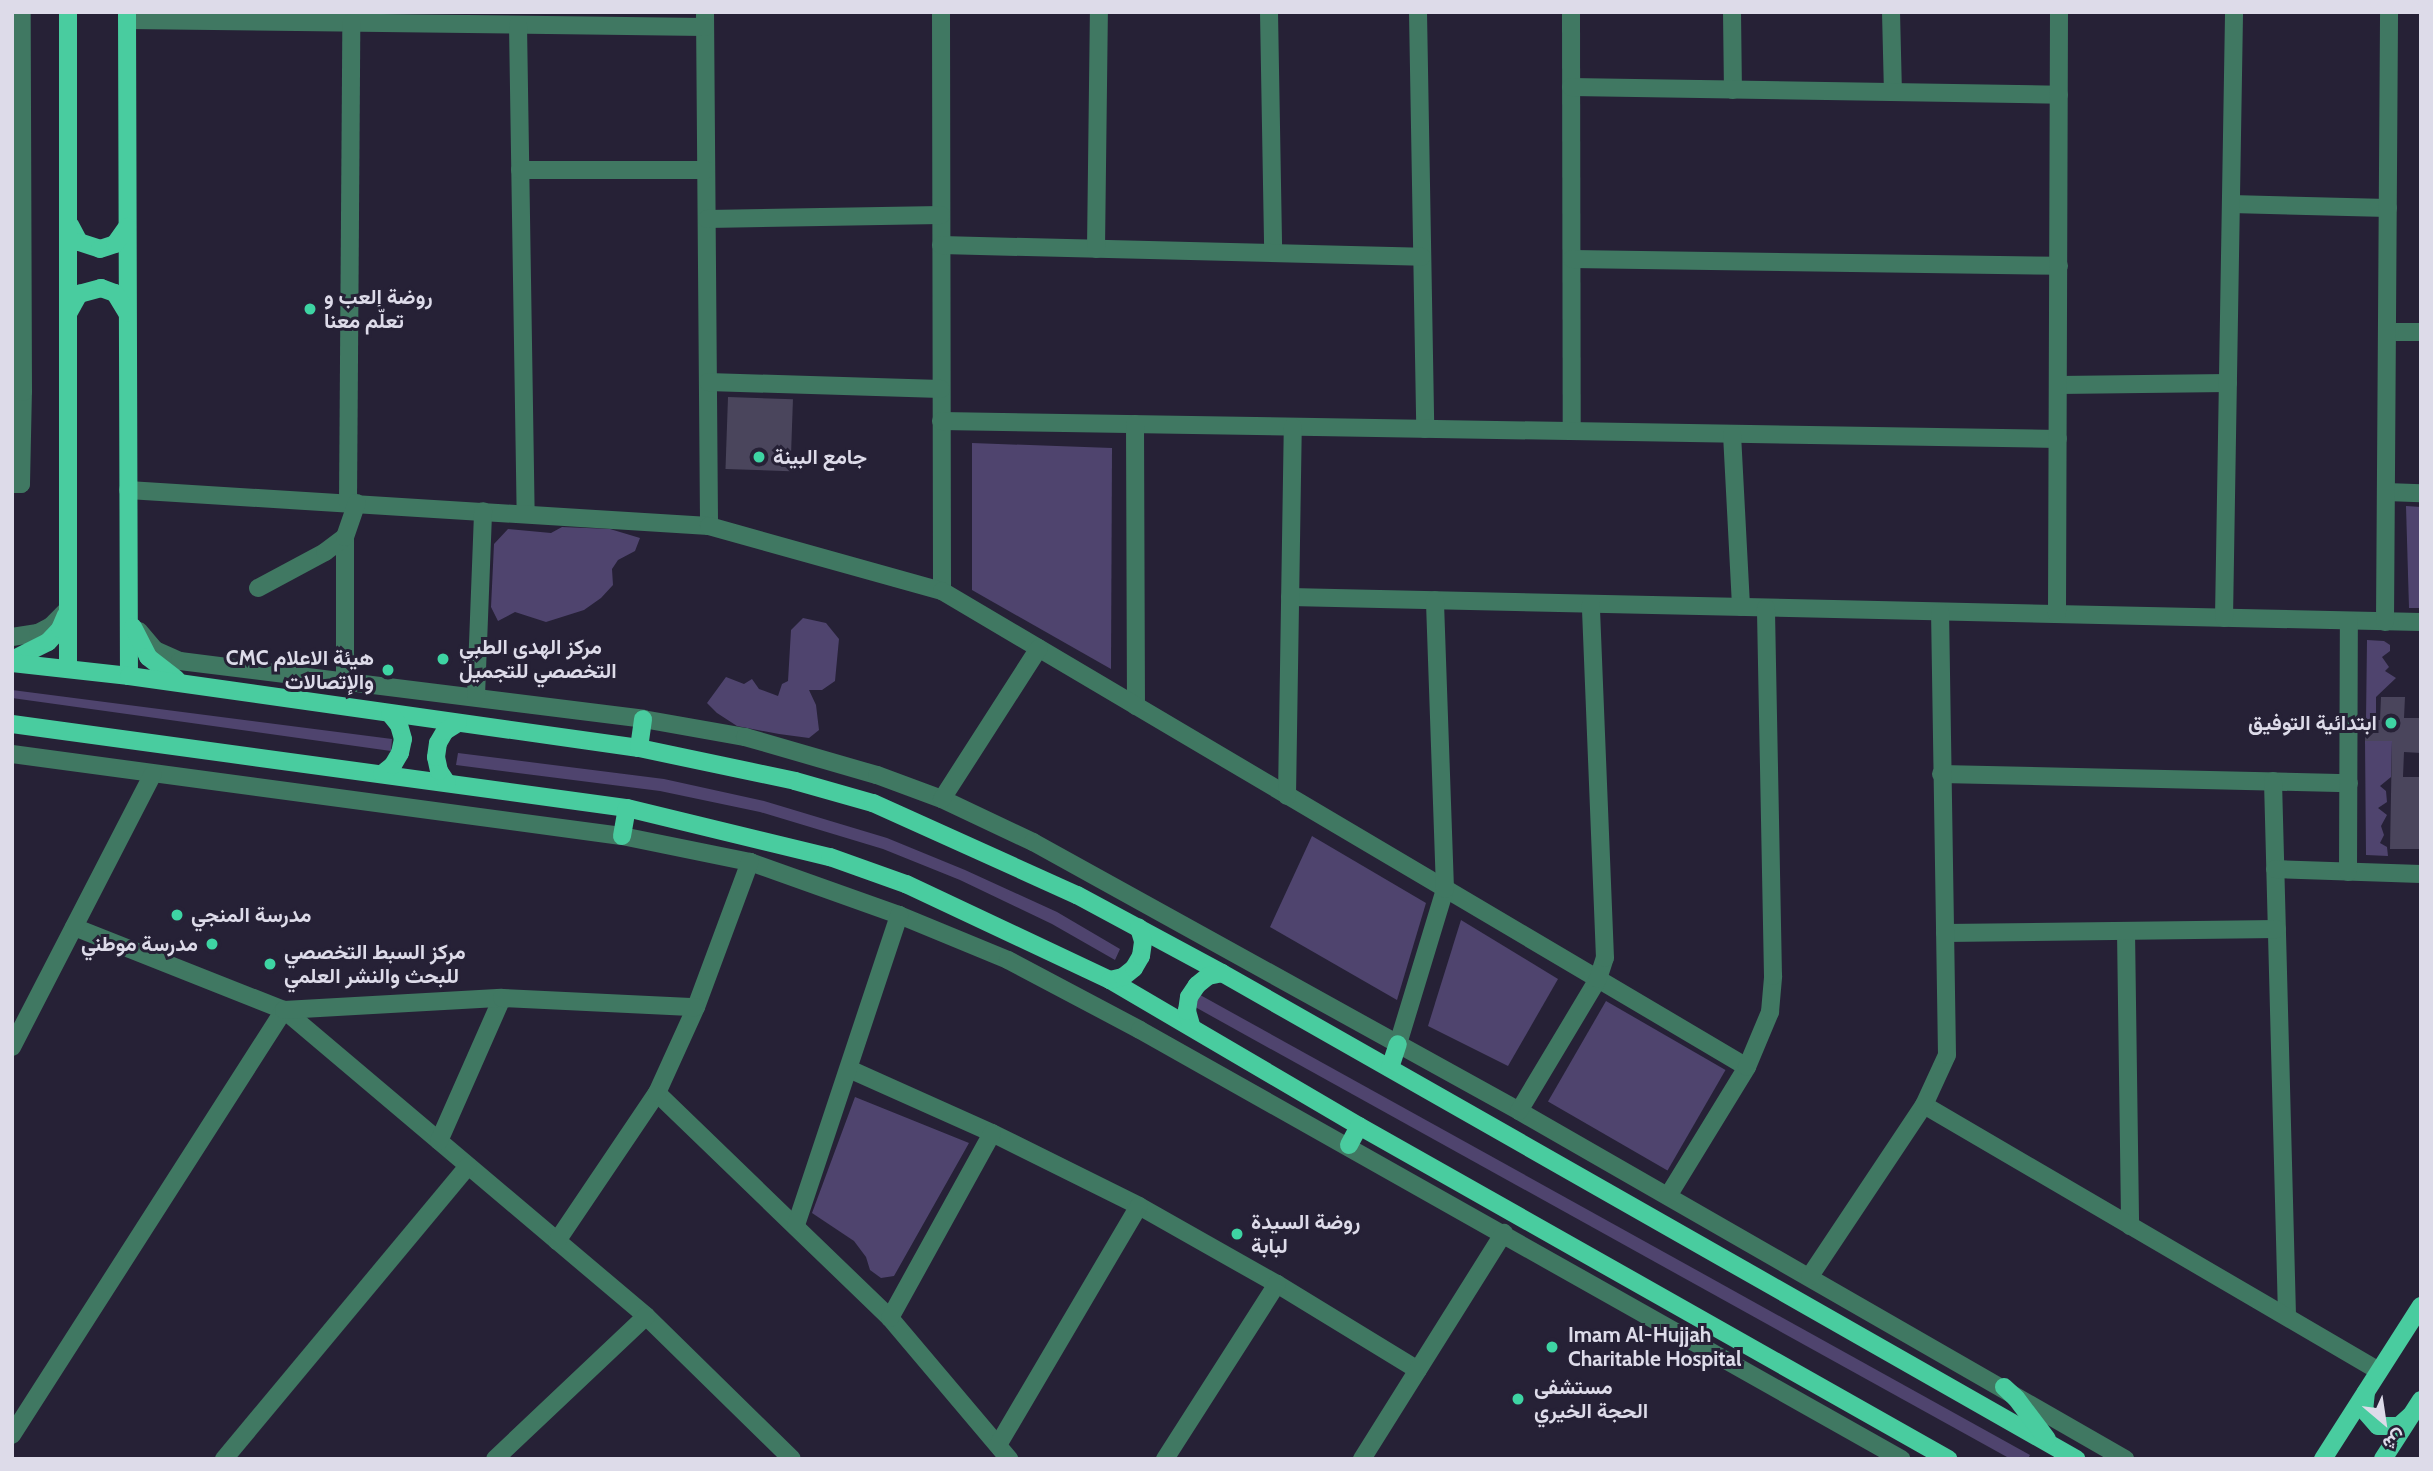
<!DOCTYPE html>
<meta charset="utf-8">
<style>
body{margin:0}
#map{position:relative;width:2433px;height:1471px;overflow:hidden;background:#262136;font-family:Cabin,Vazirmatn,sans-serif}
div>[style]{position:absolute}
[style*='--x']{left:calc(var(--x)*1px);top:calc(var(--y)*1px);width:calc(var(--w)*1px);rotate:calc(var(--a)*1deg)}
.green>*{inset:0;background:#4f446e;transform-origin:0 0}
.building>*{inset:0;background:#4a455c;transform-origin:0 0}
.minor>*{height:18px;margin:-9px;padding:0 9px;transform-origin:9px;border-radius:9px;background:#407862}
.major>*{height:18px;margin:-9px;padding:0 9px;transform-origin:9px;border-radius:9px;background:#49cc9f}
.dots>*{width:19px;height:19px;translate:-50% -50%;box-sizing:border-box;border:4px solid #262136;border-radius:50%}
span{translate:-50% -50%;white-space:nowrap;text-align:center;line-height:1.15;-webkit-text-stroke:6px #262136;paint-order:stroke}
.poi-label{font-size:21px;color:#dddbe9;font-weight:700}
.left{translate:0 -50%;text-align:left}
.right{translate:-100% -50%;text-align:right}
.frame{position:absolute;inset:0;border:14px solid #dddbe9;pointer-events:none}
.north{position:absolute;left:2349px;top:1387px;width:70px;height:70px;-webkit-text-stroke:5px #262136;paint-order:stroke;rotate:151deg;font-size:19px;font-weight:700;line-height:28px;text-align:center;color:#dddbe9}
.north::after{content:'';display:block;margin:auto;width:24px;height:32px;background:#dddbe9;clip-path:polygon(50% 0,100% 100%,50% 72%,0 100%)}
</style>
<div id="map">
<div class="green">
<i style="clip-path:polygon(972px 443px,1112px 448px,1111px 669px,972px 590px)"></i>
<i style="clip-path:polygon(2406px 506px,2421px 507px,2421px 608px,2409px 608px)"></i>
<i style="clip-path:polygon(562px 527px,610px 529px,640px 538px,635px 551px,618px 560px,612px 569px,613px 585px,601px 598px,584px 610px,546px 622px,515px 612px,498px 621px,491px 607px,494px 544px,508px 529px,551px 533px)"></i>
<i style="clip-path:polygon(803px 618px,826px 623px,839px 639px,835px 681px,822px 690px,809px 690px,816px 705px,819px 730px,809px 738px,779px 734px,737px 726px,717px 713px,707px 703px,726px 677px,744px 684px,752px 679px,759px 689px,778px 696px,782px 684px,788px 681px,791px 630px)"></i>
<i style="clip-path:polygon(2367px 640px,2384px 641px,2390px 645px,2390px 651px,2382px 657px,2389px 667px,2385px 671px,2396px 678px,2376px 697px,2376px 717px,2366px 720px)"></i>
<i style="clip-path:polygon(12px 690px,392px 739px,391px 751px,12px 698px)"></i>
<i style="clip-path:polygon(2365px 741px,2392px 741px,2391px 777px,2380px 786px,2386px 791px,2387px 802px,2378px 808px,2387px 815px,2381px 826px,2384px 835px,2380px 843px,2387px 847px,2388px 856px,2366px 855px)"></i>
<i style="clip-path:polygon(458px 753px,664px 779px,764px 801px,887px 838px,965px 870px,1057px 912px,1120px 949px,1115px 960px,1052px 924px,960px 880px,883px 849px,760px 812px,660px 791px,456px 765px)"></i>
<i style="clip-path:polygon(1312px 836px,1426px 903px,1397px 1000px,1270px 927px)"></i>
<i style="clip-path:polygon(1461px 920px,1558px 979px,1508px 1066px,1428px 1026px)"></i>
<i style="left:1193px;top:991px;width:957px;height:13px;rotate:29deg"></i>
<i style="left:1606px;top:1001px;width:138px;height:116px;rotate:30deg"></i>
<i style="clip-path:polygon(855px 1097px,969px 1143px,894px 1276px,881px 1278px,870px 1270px,866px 1257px,854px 1241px,812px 1213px)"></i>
</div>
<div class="building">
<i style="left:728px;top:397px;width:65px;height:72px;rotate:2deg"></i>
<i style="clip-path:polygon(2381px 697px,2405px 697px,2404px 718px,2421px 718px,2421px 753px,2404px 752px,2403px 777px,2421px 777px,2421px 849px,2390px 849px,2392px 741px,2365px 741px,2366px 720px,2380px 720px)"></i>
</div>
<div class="minor">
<i style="--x:705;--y:12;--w:514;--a:89.55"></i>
<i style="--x:941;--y:12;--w:579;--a:89.9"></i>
<i style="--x:1269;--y:12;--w:241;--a:89"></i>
<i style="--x:1418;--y:12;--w:417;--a:89"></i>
<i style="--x:1571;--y:12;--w:419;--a:89.9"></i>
<i style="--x:1732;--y:12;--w:78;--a:89.3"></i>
<i style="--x:1891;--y:12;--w:80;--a:88.6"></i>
<i style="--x:127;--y:20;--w:578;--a:0.69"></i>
<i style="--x:518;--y:25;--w:489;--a:89.1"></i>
<i style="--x:1571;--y:87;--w:488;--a:0.9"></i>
<i style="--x:520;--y:170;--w:186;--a:0"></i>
<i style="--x:2231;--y:204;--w:157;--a:1.5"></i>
<i style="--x:707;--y:219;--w:234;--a:-1"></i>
<i style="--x:941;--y:245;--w:481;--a:1.4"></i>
<i style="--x:1096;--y:249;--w:237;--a:-89.3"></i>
<i style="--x:1572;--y:259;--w:487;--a:0.8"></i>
<i style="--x:2387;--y:332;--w:34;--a:0"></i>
<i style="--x:708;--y:382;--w:233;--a:1.7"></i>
<i style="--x:2058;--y:385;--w:170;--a:-0.7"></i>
<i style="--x:941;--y:421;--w:1117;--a:0.92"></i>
<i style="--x:1135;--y:424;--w:282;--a:89.8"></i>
<i style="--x:1732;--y:434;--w:173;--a:87"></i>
<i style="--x:12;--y:484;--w:9;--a:0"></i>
<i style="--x:21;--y:484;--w:92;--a:-88.8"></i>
<i style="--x:23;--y:392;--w:380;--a:-90.2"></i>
<i style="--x:128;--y:490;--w:582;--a:3.55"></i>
<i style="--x:709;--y:526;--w:242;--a:15.6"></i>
<i style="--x:942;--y:591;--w:935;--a:30.6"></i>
<i style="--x:2386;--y:492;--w:35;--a:2"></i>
<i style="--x:348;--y:503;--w:480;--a:-89.6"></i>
<i style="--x:345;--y:537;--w:143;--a:90"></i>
<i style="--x:258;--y:588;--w:76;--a:-28.2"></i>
<i style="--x:325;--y:552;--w:25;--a:-37"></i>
<i style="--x:345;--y:537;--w:36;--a:-71"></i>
<i style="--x:1290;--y:597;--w:1131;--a:1.27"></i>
<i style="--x:2057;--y:614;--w:602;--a:-89.81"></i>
<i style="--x:2224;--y:618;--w:606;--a:-89.05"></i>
<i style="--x:2385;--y:622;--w:610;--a:-89.62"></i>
<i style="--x:139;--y:631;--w:25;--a:50"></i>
<i style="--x:155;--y:650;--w:27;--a:24"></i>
<i style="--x:180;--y:661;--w:467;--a:7.1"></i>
<i style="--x:643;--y:719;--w:104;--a:10"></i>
<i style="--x:745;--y:737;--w:137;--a:16.1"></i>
<i style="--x:877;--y:775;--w:69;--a:20.3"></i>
<i style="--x:942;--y:799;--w:101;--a:25.3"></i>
<i style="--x:1033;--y:842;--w:555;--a:28.96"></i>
<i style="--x:1519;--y:1111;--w:699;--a:29.87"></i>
<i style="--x:12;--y:637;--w:26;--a:-9"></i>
<i style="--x:38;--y:633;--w:15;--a:-28"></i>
<i style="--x:51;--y:626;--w:21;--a:-45"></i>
<i style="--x:476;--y:696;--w:185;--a:-87.8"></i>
<i style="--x:12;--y:754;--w:615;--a:7.66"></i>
<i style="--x:622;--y:836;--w:131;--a:11.5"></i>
<i style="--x:750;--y:862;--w:158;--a:19.6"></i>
<i style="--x:899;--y:915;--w:118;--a:22.4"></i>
<i style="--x:1008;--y:960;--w:149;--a:27.9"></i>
<i style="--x:1140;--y:1030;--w:874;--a:29.41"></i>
<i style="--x:1941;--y:774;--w:408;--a:1.3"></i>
<i style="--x:2273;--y:781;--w:536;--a:88.5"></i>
<i style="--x:1287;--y:796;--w:369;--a:-89.1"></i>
<i style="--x:942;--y:799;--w:179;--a:-57.3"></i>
<i style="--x:2275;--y:869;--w:146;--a:2"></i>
<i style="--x:2348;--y:872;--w:251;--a:-89.8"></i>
<i style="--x:74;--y:927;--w:226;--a:21.6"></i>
<i style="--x:284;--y:1010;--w:474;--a:40.2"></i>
<i style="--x:646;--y:1316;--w:204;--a:44.4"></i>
<i style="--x:2126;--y:931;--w:295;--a:89.2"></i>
<i style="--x:1945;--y:933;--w:332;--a:-0.7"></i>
<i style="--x:1398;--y:1044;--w:162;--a:-73.1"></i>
<i style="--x:1445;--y:889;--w:289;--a:-92"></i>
<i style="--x:12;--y:1047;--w:307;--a:-62.7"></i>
<i style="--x:849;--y:1069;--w:157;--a:24.1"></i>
<i style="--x:992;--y:1133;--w:164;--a:26.4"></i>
<i style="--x:1139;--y:1206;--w:159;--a:29.5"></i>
<i style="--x:1277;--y:1284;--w:165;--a:31.4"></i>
<i style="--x:657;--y:1093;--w:324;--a:44"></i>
<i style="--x:890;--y:1318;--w:185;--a:49.8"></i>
<i style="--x:1924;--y:1105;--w:527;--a:30.31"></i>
<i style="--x:1519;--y:1111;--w:154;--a:-59.1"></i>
<i style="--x:1598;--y:979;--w:22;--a:-72"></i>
<i style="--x:1605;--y:958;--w:354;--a:-92.3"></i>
<i style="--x:439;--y:1141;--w:156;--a:-66.2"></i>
<i style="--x:1668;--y:1196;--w:151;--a:-58.5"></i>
<i style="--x:1747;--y:1067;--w:60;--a:-67.3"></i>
<i style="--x:1770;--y:1012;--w:36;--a:-85"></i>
<i style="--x:1773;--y:976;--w:368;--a:-91.1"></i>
<i style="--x:796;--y:1225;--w:327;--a:-71.6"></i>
<i style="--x:557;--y:1241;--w:179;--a:-56"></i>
<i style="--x:657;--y:1093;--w:94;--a:-65.6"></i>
<i style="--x:696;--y:1007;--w:155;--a:-69.6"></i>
<i style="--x:1810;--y:1276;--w:206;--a:-56.3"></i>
<i style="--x:1924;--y:1105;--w:55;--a:-65.3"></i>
<i style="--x:1947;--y:1055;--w:443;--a:-90.9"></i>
<i style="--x:890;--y:1318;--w:211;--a:-61.1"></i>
<i style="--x:12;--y:1435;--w:505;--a:-57.38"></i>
<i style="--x:284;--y:1010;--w:218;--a:-3.2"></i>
<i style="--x:502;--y:998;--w:194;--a:2.7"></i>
<i style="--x:998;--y:1445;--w:277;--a:-59.5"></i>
<i style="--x:224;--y:1459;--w:381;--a:-50.2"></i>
<i style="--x:495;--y:1459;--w:208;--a:-43.4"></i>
<i style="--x:1165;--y:1459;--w:208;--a:-57.4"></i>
<i style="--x:1362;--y:1459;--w:267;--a:-57.9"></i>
</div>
<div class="major">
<i style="--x:127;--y:12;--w:664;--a:89.83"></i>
<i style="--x:70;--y:225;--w:19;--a:62"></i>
<i style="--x:79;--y:242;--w:22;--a:18"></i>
<i style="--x:100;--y:249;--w:16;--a:-18"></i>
<i style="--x:115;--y:244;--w:21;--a:-55"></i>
<i style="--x:69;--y:312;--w:21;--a:-61"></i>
<i style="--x:79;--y:294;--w:23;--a:-15"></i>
<i style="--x:101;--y:288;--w:15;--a:20"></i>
<i style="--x:115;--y:293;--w:23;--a:59"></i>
<i style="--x:133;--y:627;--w:34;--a:63"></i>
<i style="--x:148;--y:657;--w:36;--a:38"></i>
<i style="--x:12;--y:660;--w:40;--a:-26.6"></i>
<i style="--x:48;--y:642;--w:18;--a:-47"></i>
<i style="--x:60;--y:629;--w:15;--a:-67"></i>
<i style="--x:12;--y:663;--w:118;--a:6.3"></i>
<i style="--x:129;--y:676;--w:515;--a:8.04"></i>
<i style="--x:639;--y:748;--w:159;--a:11.9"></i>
<i style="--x:795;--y:781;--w:81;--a:15.8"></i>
<i style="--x:873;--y:803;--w:224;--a:24.3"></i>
<i style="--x:1077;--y:895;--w:165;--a:28.3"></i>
<i style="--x:1222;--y:973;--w:983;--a:29.64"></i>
<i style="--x:68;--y:669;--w:657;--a:-90"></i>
<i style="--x:12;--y:724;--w:621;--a:7.78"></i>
<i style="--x:627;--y:808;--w:209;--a:13.6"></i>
<i style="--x:830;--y:857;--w:81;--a:19.6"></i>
<i style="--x:906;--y:884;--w:225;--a:25.2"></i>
<i style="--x:1110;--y:980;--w:289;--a:30.4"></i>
<i style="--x:1359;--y:1126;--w:677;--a:29.48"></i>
<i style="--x:639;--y:748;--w:29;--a:-82"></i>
<i style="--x:382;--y:774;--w:14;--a:-39"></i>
<i style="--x:393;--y:765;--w:14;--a:-60"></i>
<i style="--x:400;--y:753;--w:14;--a:-78"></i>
<i style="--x:403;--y:739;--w:15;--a:-106"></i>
<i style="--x:399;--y:725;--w:14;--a:-129"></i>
<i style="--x:447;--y:783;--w:14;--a:-124"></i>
<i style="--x:439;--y:771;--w:14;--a:-102"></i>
<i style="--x:436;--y:757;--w:14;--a:-82"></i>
<i style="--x:438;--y:743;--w:14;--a:-60"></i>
<i style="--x:445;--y:731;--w:15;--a:-32"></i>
<i style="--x:622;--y:836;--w:28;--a:-80"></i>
<i style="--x:1110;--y:980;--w:13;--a:-13"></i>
<i style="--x:1123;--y:977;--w:14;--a:-39"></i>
<i style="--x:1134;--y:968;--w:14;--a:-60"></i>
<i style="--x:1141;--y:956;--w:15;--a:-82"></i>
<i style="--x:1143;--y:941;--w:14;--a:-107"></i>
<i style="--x:1191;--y:1025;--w:15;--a:-106"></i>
<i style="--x:1187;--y:1011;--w:14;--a:-82"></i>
<i style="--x:1189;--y:997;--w:14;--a:-56"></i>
<i style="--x:1197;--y:985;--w:14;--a:-39"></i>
<i style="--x:1208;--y:976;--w:14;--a:-12"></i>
<i style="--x:1390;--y:1068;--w:25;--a:-72"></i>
<i style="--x:1349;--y:1145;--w:21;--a:-62"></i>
<i style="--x:2004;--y:1387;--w:16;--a:43"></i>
<i style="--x:2016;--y:1398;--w:51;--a:52.9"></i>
<i style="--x:2366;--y:1392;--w:18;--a:96"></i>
<i style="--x:2364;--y:1410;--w:21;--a:49"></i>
<i style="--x:2378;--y:1426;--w:21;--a:0"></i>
<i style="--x:2399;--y:1426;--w:15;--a:-42"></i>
<i style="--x:2323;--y:1459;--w:182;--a:-57.4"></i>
<i style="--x:2383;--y:1459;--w:70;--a:-57.2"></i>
</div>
<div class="dots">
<i style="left:310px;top:309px;background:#3ed4a3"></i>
<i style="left:759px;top:457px;background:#3ed4a3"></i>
<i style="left:443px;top:659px;background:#3ed4a3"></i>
<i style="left:388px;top:670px;background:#3ed4a3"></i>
<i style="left:2391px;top:723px;background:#3ed4a3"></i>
<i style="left:177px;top:915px;background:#3ed4a3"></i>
<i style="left:212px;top:944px;background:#3ed4a3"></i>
<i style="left:270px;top:964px;background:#3ed4a3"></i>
<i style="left:1237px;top:1234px;background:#3ed4a3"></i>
<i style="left:1552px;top:1347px;background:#3ed4a3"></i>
<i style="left:1518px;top:1399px;background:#3ed4a3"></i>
</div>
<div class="poi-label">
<span class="left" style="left:324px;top:309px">روضة إلعب و<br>تعلّم معنا</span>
<span class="left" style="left:773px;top:457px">جامع البينة</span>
<span class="left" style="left:459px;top:659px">مركز الهدى الطبي<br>التخصصي للتجميل</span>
<span class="right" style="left:374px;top:670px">CMC هيئة الاعلام<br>والإتصالات</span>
<span class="right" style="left:2377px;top:723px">ابتدائية التوفيق</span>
<span class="left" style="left:191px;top:915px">مدرسة المنجي</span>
<span class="right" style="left:198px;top:944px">مدرسة موطني</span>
<span class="left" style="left:284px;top:964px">مركز السبط التخصصي<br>للبحث والنشر العلمي</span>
<span class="left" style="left:1251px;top:1234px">روضة السيدة<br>لبابة</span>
<span class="left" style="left:1568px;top:1347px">Imam Al-Hujjah<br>Charitable Hospital</span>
<span class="left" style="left:1534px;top:1399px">مستشفى<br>الحجة الخيري</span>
</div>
<div class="frame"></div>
<div class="north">ش</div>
</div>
